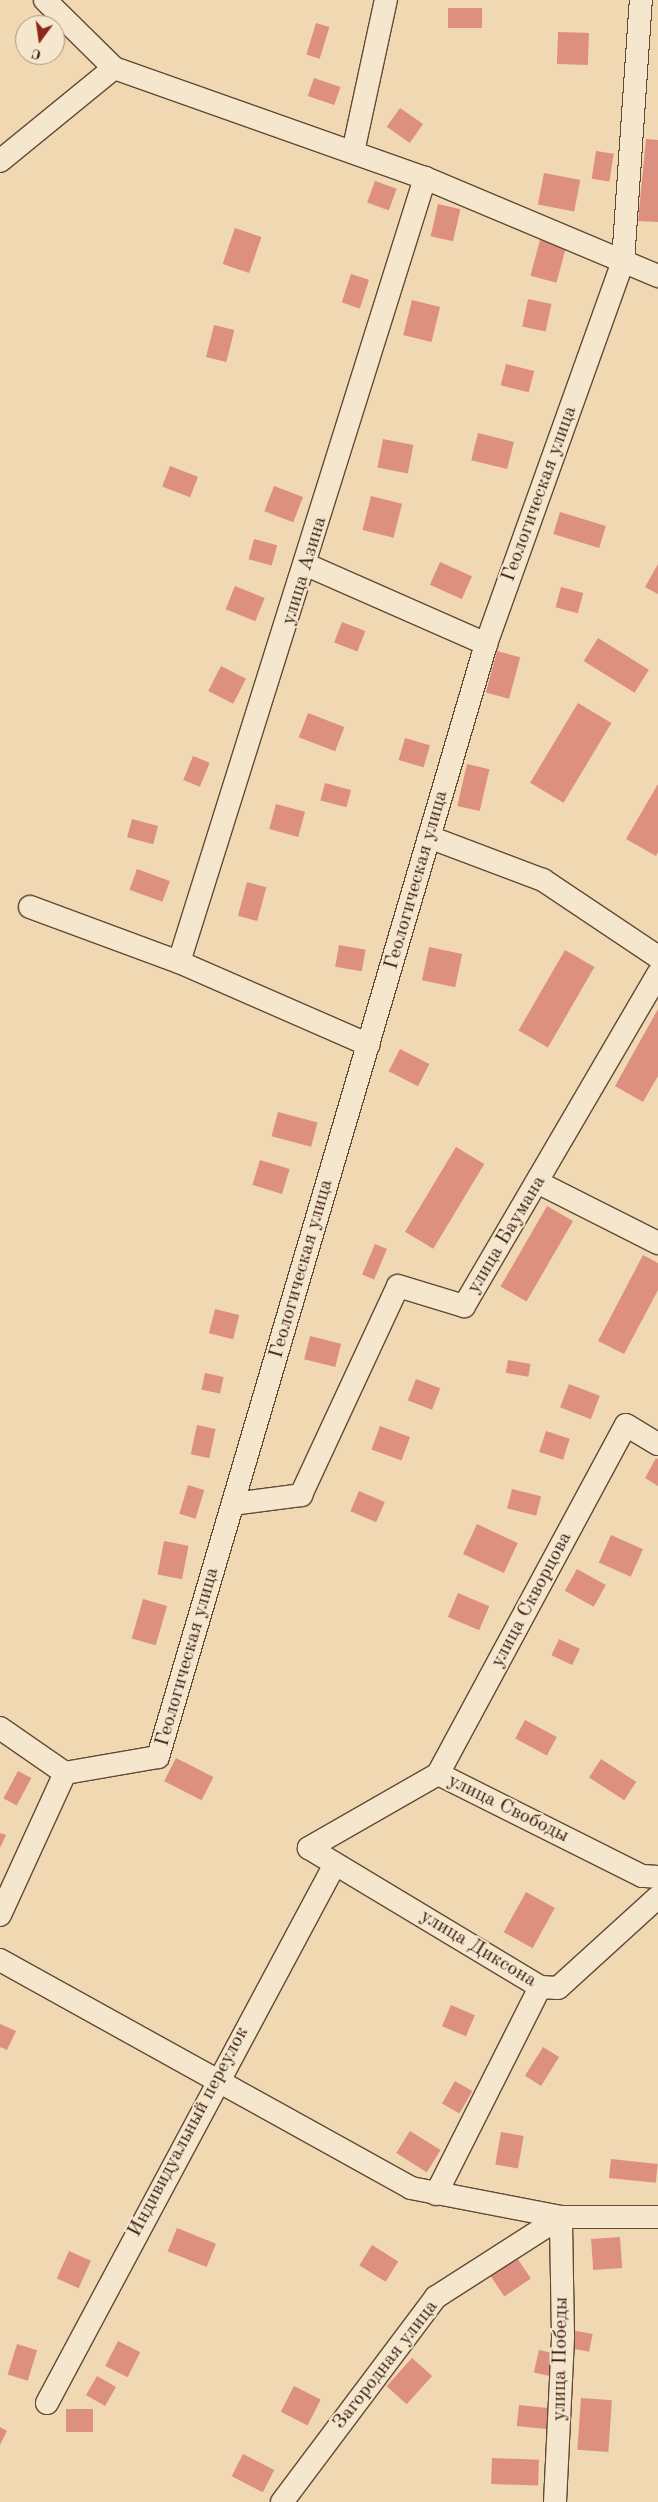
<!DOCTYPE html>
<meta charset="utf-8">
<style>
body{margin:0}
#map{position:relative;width:658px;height:2502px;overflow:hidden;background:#f0d8b3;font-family:"Old Standard TT",serif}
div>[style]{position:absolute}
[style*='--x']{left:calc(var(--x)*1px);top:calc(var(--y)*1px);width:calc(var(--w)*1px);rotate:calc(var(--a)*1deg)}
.building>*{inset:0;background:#dd907f;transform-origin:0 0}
.roads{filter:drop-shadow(1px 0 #644935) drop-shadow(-1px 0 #644935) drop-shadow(0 1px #644935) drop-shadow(0 -1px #644935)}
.minor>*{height:22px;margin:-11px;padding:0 11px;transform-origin:11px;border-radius:11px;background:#f5e6ce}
span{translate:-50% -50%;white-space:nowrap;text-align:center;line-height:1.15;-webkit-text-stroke:4px #f5e6ce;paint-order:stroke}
.street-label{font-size:20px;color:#36190b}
.north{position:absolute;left:15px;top:15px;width:50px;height:50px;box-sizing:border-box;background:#f5e6ce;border:1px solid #a99480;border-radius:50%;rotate:194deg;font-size:14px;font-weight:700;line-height:20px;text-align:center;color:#36190b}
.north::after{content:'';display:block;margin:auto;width:18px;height:22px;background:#8f2418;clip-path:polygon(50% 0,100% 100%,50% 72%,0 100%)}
</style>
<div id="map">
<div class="building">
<i style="left:448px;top:8px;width:34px;height:20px"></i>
<i style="left:316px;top:23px;width:14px;height:33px;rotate:17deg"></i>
<i style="left:558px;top:32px;width:31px;height:32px;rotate:2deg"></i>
<i style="left:314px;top:78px;width:28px;height:19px;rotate:19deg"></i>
<i style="left:400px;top:108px;width:28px;height:23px;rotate:35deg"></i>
<i style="clip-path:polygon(646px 139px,658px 140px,658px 222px,638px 221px)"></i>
<i style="left:596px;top:151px;width:18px;height:28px;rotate:9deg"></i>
<i style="left:544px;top:173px;width:37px;height:32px;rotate:11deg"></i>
<i style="left:375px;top:181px;width:23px;height:23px;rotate:20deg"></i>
<i style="left:438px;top:204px;width:23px;height:33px;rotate:13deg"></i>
<i style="left:235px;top:228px;width:28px;height:38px;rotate:19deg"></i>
<i style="left:540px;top:240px;width:27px;height:37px;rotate:15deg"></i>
<i style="left:351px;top:274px;width:19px;height:30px;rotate:18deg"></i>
<i style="left:528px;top:299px;width:24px;height:28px;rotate:12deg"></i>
<i style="left:412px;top:300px;width:29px;height:36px;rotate:14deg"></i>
<i style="left:214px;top:325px;width:21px;height:33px;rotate:14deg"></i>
<i style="left:506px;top:364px;width:29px;height:22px;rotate:14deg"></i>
<i style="left:478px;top:433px;width:37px;height:28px;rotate:14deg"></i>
<i style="left:383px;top:439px;width:31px;height:29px;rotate:11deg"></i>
<i style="left:170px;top:466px;width:30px;height:22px;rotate:21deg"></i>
<i style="left:274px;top:486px;width:31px;height:27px;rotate:21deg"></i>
<i style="left:371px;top:496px;width:32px;height:35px;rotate:14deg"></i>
<i style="left:560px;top:512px;width:48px;height:23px;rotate:17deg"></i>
<i style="left:254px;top:539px;width:24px;height:21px;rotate:15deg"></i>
<i style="left:440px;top:562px;width:35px;height:25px;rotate:24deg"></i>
<i style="clip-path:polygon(658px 564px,658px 594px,645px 587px)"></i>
<i style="left:235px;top:586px;width:32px;height:25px;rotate:22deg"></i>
<i style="left:561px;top:587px;width:23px;height:21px;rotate:15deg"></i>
<i style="left:342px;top:622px;width:25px;height:22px;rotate:21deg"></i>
<i style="left:598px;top:638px;width:60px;height:27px;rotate:32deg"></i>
<i style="left:497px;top:651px;width:24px;height:43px;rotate:15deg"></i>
<i style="left:221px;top:666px;width:28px;height:28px;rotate:27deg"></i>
<i style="left:578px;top:703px;width:39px;height:93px;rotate:31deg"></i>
<i style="left:308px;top:713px;width:39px;height:26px;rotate:21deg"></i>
<i style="left:405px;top:738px;width:26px;height:23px;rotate:16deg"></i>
<i style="left:193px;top:756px;width:18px;height:26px;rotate:22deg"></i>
<i style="left:467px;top:764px;width:23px;height:43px;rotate:13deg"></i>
<i style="left:325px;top:783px;width:27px;height:18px;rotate:15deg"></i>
<i style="clip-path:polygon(658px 784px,658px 852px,656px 856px,626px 839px)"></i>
<i style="left:276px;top:804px;width:30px;height:26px;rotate:15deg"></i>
<i style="left:132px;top:819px;width:27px;height:19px;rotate:15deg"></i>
<i style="left:137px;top:869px;width:35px;height:22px;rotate:20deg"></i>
<i style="left:247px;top:882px;width:20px;height:35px;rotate:15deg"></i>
<i style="left:339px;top:945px;width:27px;height:22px;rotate:10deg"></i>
<i style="left:429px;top:947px;width:34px;height:34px;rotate:12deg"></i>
<i style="left:565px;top:950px;width:34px;height:93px;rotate:30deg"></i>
<i style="clip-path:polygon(658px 1009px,658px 1076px,643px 1102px,615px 1086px)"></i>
<i style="left:400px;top:1049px;width:33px;height:25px;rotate:27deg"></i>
<i style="left:278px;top:1112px;width:41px;height:25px;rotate:15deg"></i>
<i style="left:456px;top:1147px;width:33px;height:99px;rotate:31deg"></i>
<i style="left:260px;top:1160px;width:31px;height:26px;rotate:17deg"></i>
<i style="left:547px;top:1206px;width:30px;height:93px;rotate:30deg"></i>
<i style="left:375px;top:1244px;width:13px;height:33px;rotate:23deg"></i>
<i style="clip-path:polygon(643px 1255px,658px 1263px,658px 1290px,624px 1354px,598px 1341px)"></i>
<i style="left:215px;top:1309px;width:25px;height:25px;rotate:14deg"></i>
<i style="left:310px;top:1336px;width:32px;height:24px;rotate:14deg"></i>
<i style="left:508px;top:1360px;width:23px;height:13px;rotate:10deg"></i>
<i style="left:205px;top:1373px;width:19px;height:17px;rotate:12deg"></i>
<i style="left:416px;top:1379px;width:26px;height:23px;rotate:21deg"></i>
<i style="left:569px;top:1384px;width:33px;height:25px;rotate:21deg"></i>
<i style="left:197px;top:1425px;width:19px;height:30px;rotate:12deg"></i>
<i style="left:380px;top:1426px;width:32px;height:25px;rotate:20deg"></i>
<i style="left:546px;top:1431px;width:25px;height:22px;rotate:18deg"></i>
<i style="clip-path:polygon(656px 1458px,658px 1459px,658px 1486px,645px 1478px)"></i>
<i style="left:188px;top:1485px;width:17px;height:30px;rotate:17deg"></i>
<i style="left:512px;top:1489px;width:30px;height:20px;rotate:14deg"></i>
<i style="left:359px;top:1491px;width:28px;height:22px;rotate:23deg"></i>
<i style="left:477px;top:1524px;width:45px;height:33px;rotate:25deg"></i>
<i style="left:611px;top:1535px;width:35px;height:30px;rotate:24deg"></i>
<i style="left:164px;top:1541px;width:25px;height:34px;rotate:11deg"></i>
<i style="left:577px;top:1569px;width:33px;height:25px;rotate:29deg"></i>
<i style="left:458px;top:1593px;width:34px;height:26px;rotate:23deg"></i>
<i style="left:143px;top:1599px;width:25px;height:41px;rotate:16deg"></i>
<i style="left:559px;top:1639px;width:23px;height:18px;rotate:25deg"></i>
<i style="left:525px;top:1720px;width:36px;height:21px;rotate:28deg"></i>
<i style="left:176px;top:1758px;width:42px;height:26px;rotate:27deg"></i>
<i style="left:601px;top:1759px;width:42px;height:22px;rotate:33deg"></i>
<i style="left:18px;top:1771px;width:15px;height:31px;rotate:28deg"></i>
<i style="clip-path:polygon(0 1833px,6px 1835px,0 1848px)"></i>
<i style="left:526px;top:1892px;width:33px;height:46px;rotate:29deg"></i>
<i style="left:451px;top:2005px;width:26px;height:23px;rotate:23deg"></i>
<i style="clip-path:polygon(0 2024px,16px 2031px,7px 2050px,0 2047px)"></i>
<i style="left:543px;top:2047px;width:19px;height:34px;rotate:32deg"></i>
<i style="left:455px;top:2081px;width:20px;height:26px;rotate:30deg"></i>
<i style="left:410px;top:2131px;width:36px;height:26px;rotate:32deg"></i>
<i style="left:501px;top:2132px;width:23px;height:33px;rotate:10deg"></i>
<i style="left:611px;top:2159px;width:47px;height:19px;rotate:6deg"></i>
<i style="left:177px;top:2228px;width:42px;height:25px;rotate:22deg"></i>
<i style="left:620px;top:2237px;width:31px;height:29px;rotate:86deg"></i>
<i style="left:372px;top:2245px;width:31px;height:24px;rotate:32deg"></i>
<i style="left:69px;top:2251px;width:24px;height:30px;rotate:24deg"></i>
<i style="left:513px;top:2252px;width:32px;height:32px;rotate:56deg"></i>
<i style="left:572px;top:2330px;width:21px;height:18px;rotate:11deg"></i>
<i style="left:118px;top:2341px;width:25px;height:28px;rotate:27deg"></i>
<i style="left:17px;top:2344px;width:21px;height:32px;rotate:17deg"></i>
<i style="left:539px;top:2350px;width:18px;height:23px;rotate:13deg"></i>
<i style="left:412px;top:2358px;width:27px;height:38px;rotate:42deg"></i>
<i style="left:97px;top:2376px;width:22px;height:22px;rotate:30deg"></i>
<i style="left:294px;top:2386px;width:30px;height:29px;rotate:27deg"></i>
<i style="left:581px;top:2398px;width:31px;height:52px;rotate:4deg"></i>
<i style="left:519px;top:2405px;width:36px;height:21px;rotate:6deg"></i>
<i style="left:93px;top:2409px;width:23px;height:27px;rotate:90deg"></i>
<i style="clip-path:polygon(0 2427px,7px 2431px,0 2445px)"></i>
<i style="left:243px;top:2454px;width:35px;height:25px;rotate:27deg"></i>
<i style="left:492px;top:2458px;width:47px;height:26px;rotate:2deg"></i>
</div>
<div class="roads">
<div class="minor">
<i style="--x:45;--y:0;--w:97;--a:44.6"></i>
<i style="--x:114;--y:68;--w:330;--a:19.5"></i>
<i style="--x:425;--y:178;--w:253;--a:22.8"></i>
<i style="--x:353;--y:152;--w:156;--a:-77.8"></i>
<i style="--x:0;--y:161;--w:147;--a:-39.2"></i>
<i style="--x:307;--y:565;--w:196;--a:23.8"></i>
<i style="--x:429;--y:837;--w:122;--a:20.7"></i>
<i style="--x:543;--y:880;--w:138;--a:33.8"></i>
<i style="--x:30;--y:907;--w:159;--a:20.3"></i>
<i style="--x:179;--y:962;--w:207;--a:23.6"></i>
<i style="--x:179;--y:962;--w:822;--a:-72.58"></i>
<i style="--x:539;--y:1183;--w:133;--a:26.8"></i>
<i style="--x:233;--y:1504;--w:69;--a:-7.5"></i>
<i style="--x:301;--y:1495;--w:230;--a:-65.1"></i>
<i style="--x:398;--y:1286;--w:69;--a:16.9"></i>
<i style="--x:464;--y:1306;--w:385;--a:-59.7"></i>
<i style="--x:0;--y:1728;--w:79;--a:34.7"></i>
<i style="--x:438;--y:1774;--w:396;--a:-61.7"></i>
<i style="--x:626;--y:1425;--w:37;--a:31"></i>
<i style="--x:658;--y:1877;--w:16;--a:-176"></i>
<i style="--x:642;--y:1876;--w:228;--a:-153.4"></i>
<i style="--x:438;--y:1774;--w:149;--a:150.2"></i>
<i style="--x:309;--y:1848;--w:270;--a:31"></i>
<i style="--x:540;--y:1987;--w:18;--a:3"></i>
<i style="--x:558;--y:1988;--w:135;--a:-42.3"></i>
<i style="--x:0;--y:1915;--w:156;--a:-65.4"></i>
<i style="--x:65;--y:1773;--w:94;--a:-9.8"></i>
<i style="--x:158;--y:1757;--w:1160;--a:-73.58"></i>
<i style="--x:486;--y:644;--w:406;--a:-70.3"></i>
<i style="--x:623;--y:262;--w:263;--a:-86.1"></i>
<i style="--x:0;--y:1960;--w:470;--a:29"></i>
<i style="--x:411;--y:2188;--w:153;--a:10.9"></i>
<i style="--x:561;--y:2217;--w:97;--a:0"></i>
<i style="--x:436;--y:2194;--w:232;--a:-63.3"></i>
<i style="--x:47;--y:2403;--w:611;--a:-61.88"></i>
<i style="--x:282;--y:2502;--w:256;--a:-53.1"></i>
<i style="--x:436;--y:2297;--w:148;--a:-32.6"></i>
<i style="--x:555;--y:2502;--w:165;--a:-87.2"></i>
<i style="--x:563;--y:2337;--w:120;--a:-91"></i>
</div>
</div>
<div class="street-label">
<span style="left:540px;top:494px;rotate:-70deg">Геологическая улица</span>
<span style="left:305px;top:571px;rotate:-73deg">улица Азина</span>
<span style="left:417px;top:880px;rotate:-74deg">Геологическая улица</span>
<span style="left:507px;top:1235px;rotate:-59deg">улица Баумана</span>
<span style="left:302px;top:1269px;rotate:-74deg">Геологическая улица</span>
<span style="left:532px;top:1600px;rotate:-62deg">улица Скворцова</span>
<span style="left:188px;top:1657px;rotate:-74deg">Геологическая улица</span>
<span style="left:508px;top:1809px;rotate:26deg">улица Свободы</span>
<span style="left:478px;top:1949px;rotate:31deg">улица Диксона</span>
<span style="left:189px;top:2132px;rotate:-62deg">Индивидуальный переулок</span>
<span style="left:561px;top:2359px;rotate:-89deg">улица Победы</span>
<span style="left:386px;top:2365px;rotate:-52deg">Загородная улица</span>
</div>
<div class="north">С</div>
</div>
